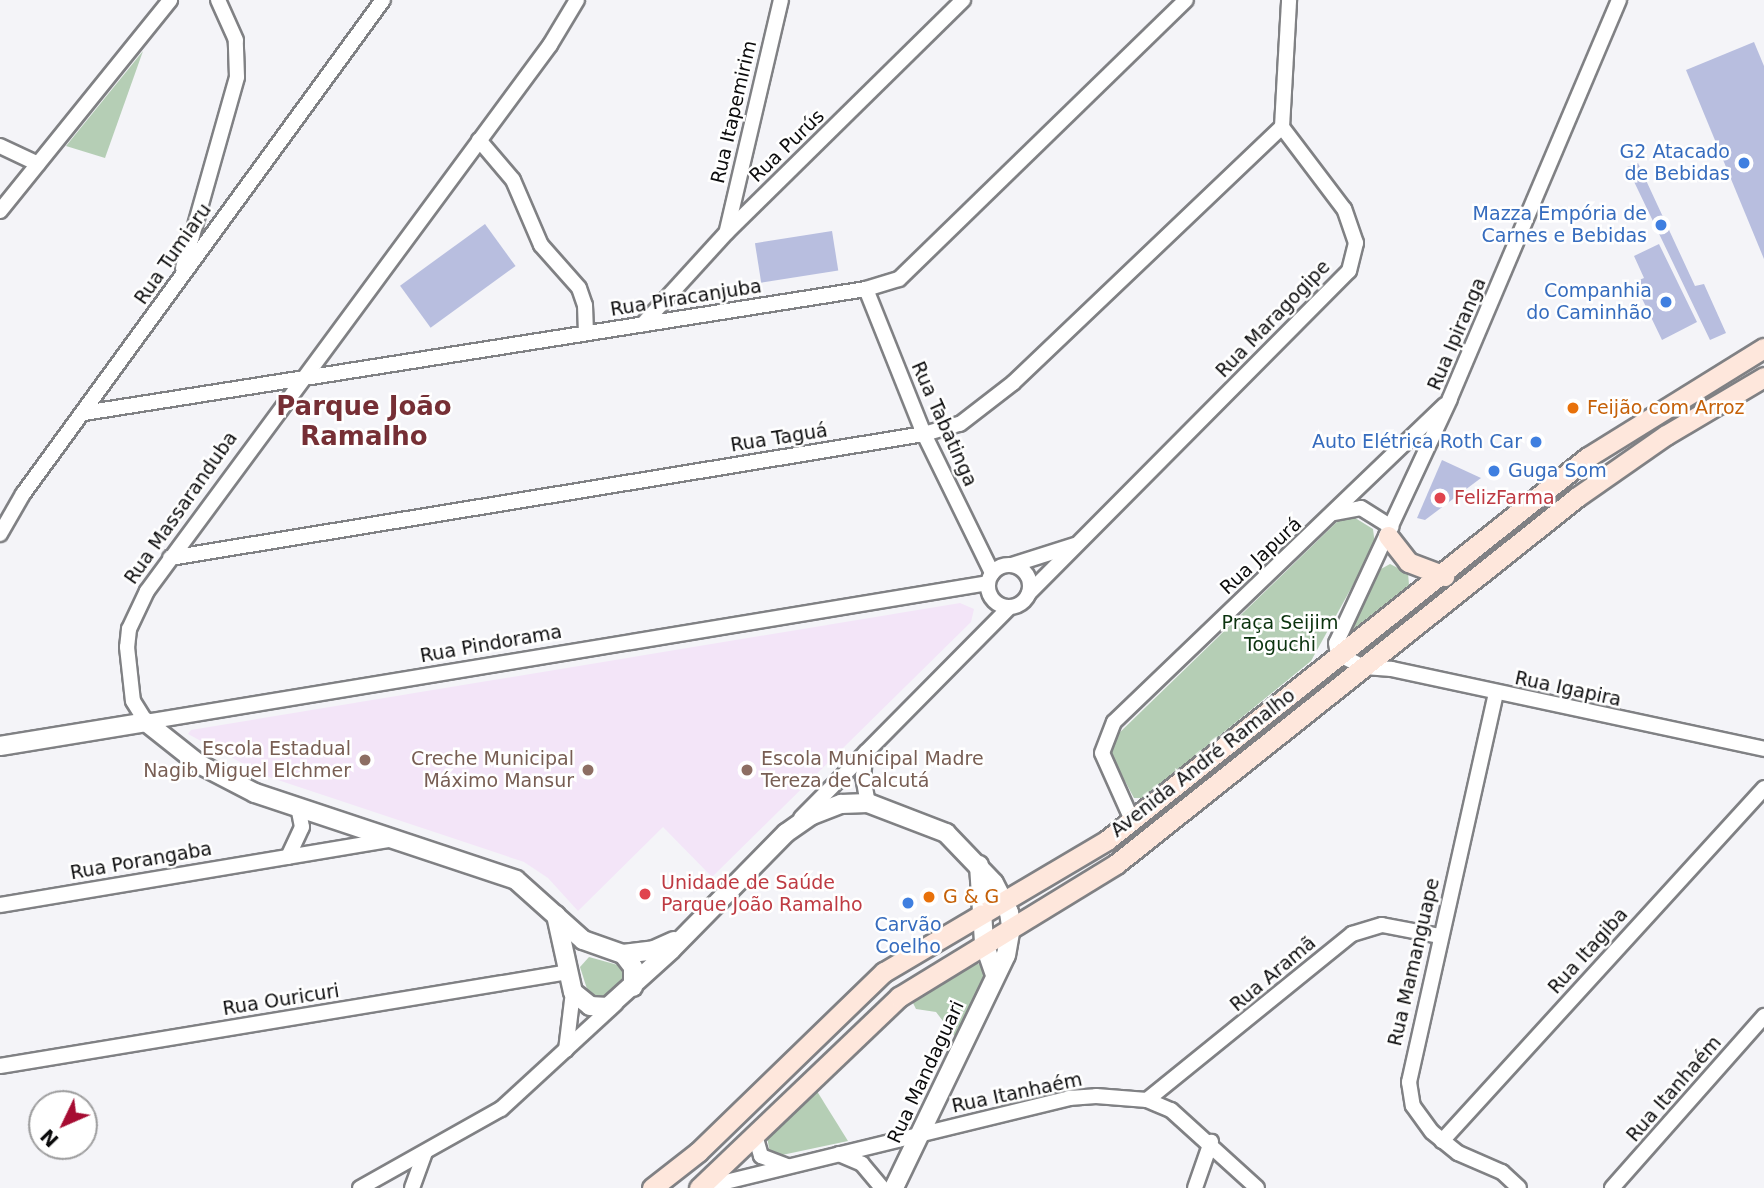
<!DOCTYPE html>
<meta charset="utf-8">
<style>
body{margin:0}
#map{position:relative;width:1764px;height:1188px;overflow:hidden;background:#f4f4f8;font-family:"DejaVu Sans",sans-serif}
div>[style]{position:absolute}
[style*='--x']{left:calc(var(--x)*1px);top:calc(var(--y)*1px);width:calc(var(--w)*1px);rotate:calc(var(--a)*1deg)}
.education>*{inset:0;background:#f3e5f8}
.green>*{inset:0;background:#b5ceb5}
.building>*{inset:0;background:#b8bedf;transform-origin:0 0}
.roads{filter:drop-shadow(2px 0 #808184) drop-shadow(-2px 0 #808184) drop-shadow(0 2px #808184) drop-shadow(0 -2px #808184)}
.minor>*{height:14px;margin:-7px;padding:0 7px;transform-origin:7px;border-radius:7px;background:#fff}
.minor>.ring{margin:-7px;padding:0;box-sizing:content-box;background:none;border:14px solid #fff;border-radius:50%}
.tertiary>*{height:18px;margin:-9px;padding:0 9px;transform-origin:9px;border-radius:9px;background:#fff}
.secondary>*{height:19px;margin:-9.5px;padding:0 9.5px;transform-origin:9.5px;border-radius:9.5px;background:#fee7dc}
.dots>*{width:19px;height:19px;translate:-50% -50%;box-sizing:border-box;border:4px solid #fff;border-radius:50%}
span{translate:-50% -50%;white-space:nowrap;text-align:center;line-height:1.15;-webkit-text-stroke:5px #fff;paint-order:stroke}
.street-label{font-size:19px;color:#0b0b0c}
.shop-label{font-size:19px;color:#366cbe}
.right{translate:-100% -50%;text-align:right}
.left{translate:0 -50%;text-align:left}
.food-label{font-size:19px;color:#c56008}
.health-label{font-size:19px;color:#be3a42}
.park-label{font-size:19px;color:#0b330e}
.education-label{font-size:19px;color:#785e54}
.district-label{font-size:26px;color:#762f35;font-weight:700}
.north{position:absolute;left:28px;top:1090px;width:70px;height:70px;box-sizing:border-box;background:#fff;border:2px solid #9d9d9e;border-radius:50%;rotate:226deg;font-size:19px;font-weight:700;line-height:28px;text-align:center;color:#0b0b0c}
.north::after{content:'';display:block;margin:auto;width:24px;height:32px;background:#a60c32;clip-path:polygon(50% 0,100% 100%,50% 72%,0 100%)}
</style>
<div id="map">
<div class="education">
<i style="clip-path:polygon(960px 603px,974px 609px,971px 622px,712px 877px,663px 827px,578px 911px,548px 878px,524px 862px,266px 776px,188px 734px,191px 730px)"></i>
</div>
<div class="green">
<i style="clip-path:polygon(143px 51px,105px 158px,66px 146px)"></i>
<i style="clip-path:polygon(1352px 516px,1373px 529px,1375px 545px,1311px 661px,1143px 798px,1134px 798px,1111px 755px,1115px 737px,1341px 518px)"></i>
<i style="clip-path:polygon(1390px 564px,1408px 573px,1409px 585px,1350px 632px,1381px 569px)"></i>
<i style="clip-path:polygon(589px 957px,625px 967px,626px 979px,609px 995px,595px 997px,587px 989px,580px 967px)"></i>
<i style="clip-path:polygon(973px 962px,981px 965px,985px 973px,956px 1038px,936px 1012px,916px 1009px,911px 999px)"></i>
<i style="clip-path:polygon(815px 1088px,848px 1141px,782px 1155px,770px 1153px,767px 1137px)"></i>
</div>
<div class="building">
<i style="clip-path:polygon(1754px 42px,1764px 66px,1764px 259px,1686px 70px)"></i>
<i style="clip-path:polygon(1638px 163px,1695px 286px,1704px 284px,1726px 333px,1710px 340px,1627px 167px)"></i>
<i style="left:485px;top:224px;width:52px;height:105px;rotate:54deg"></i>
<i style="left:832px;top:231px;width:40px;height:78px;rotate:81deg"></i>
<i style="clip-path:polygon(1659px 244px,1697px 322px,1662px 340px,1634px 282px,1644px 278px,1634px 256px)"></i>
<i style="clip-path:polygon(1442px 460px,1481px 478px,1425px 520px,1417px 518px)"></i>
</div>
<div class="roads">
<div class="minor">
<i style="--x:577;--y:0;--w:52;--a:121"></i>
<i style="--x:550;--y:45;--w:679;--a:126.43"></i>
<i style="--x:147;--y:591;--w:42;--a:115.3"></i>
<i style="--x:129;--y:629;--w:18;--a:96"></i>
<i style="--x:127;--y:647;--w:54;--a:83.7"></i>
<i style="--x:133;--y:701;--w:25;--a:58"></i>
<i style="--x:146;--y:722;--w:853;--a:-9.37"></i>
<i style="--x:1619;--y:0;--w:433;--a:113"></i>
<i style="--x:1450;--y:399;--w:269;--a:115"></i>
<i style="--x:1336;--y:643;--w:11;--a:80"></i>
<i style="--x:1338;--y:654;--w:29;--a:27"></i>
<i style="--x:1364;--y:667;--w:28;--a:4"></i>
<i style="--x:1392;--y:669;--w:381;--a:12.1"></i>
<i style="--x:479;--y:140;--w:52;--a:49.6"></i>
<i style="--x:513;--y:180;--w:71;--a:66.7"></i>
<i style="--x:541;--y:245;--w:57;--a:48.5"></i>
<i style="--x:579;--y:288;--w:18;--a:71"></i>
<i style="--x:585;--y:305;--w:28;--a:88"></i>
<i style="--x:0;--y:146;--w:42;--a:25.3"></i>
<i style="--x:0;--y:211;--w:271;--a:-51.1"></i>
<i style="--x:727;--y:230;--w:236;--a:-76.8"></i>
<i style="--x:183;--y:268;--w:198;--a:-74.2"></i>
<i style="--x:237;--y:77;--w:37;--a:-92"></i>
<i style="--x:236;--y:40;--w:44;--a:-114.2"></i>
<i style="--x:866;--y:289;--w:156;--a:68.2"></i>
<i style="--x:924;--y:434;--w:155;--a:63.9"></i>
<i style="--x:643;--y:324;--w:125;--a:-47.6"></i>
<i style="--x:727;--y:232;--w:331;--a:-44.5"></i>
<i style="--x:84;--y:413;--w:792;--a:-9.01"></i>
<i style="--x:866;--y:289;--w:34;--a:-17"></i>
<i style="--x:899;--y:279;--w:400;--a:-44.2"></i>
<i style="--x:1335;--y:513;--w:26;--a:-11"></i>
<i style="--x:1361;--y:508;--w:36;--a:32"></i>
<i style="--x:0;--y:534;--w:46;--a:-60.1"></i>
<i style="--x:23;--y:494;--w:611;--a:-53.92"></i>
<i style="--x:170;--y:558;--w:764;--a:-9.34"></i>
<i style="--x:924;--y:434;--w:37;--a:-16"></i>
<i style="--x:960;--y:424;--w:67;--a:-37.7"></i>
<i style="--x:1013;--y:383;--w:371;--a:-43.6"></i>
<i class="ring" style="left:988px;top:565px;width:28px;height:28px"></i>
<i style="--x:1012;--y:565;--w:66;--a:-17.6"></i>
<i style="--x:1029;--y:593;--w:454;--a:-45.2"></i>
<i style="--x:1349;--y:271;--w:29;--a:-76"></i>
<i style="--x:1356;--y:243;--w:36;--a:-109"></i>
<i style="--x:1344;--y:209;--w:103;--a:-127.1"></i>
<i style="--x:1282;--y:127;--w:127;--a:-86.8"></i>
<i style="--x:1496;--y:693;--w:399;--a:102.6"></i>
<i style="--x:1409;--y:1082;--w:24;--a:81"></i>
<i style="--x:1413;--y:1106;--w:32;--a:54"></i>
<i style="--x:1432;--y:1132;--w:33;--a:39"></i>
<i style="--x:1458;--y:1153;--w:48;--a:23.4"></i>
<i style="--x:1502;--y:1172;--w:23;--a:43"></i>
<i style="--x:866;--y:752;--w:24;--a:97"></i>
<i style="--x:863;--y:776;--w:27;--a:80"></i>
<i style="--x:801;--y:818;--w:296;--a:-45.3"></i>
<i style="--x:1132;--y:820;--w:73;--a:-114.1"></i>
<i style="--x:1102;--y:753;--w:33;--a:-69"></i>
<i style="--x:1114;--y:722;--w:458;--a:-43.8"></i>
<i style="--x:288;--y:857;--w:33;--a:-65"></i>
<i style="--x:302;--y:827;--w:20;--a:-101"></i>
<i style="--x:0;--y:905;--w:400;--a:-9.5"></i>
<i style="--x:566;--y:1050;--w:58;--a:-83.1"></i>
<i style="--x:0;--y:1066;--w:577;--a:-9.38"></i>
<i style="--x:1147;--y:1100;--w:264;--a:-39"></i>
<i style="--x:1352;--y:934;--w:31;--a:-17"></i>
<i style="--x:1382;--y:925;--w:58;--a:10.9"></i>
<i style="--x:755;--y:1135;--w:22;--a:74"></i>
<i style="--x:761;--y:1156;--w:28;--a:21"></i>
<i style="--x:1442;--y:1141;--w:478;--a:-47.6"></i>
<i style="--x:839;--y:1154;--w:25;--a:23"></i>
<i style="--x:862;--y:1164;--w:31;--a:50"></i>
<i style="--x:360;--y:1188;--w:162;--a:-29.3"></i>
<i style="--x:501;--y:1109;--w:155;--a:-42.6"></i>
<i style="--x:412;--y:1188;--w:38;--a:-70"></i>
<i style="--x:701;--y:1188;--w:379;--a:-13.7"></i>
<i style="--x:1069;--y:1098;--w:27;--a:-4"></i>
<i style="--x:1096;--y:1096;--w:51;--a:4.5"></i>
<i style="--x:1147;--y:1100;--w:26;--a:23"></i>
<i style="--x:1171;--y:1110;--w:116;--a:42.2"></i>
<i style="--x:1195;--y:1188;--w:49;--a:-70.8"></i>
<i style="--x:1612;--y:1188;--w:230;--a:-48.5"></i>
</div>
<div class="tertiary">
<i style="--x:0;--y:746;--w:148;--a:-9.3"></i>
<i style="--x:146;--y:722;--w:68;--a:38.4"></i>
<i style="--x:199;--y:764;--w:63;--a:27.4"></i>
<i style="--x:255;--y:793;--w:275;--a:18.4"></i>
<i style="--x:516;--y:880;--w:90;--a:41.8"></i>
<i style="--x:583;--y:940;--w:42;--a:19.3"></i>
<i style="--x:623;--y:954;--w:16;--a:52"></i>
<i style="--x:633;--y:967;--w:20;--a:90"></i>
<i style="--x:979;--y:865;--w:78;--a:86.3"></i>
<i style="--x:984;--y:943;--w:34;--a:71"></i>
<i style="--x:556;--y:915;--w:79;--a:77.6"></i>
<i style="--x:573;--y:992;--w:22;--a:39"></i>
<i style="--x:590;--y:1006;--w:18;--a:3"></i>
<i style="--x:608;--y:1007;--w:85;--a:-42.1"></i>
<i style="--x:671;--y:950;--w:164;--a:-45.5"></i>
<i style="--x:786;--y:833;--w:32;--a:-35"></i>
<i style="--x:812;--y:815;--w:31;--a:-21"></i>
<i style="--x:841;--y:804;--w:27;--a:-2"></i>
<i style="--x:868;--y:803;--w:84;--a:21"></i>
<i style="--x:946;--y:833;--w:69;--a:46.2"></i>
<i style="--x:994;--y:883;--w:33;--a:63"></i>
<i style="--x:1009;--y:912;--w:15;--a:82"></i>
<i style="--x:1011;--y:927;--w:28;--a:100"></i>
<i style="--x:1006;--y:955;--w:259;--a:115.7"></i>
<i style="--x:623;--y:954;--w:31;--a:-7"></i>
<i style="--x:654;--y:950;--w:22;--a:-24"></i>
</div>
<div class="secondary">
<i style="--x:1388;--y:536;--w:33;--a:52"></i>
<i style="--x:1408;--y:562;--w:39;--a:21"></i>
<i style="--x:652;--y:1188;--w:58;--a:-38"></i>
<i style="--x:698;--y:1152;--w:259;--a:-44.1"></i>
<i style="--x:884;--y:972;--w:259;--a:-30.6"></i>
<i style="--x:1107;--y:840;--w:615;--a:-38.53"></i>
<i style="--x:1588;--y:457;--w:207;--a:-31.8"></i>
<i style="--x:699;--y:1188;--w:277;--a:-43.7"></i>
<i style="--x:899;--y:997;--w:255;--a:-31.5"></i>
<i style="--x:1116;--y:864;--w:589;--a:-38.52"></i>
<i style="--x:1577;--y:497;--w:108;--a:-34.9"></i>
<i style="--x:1666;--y:435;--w:114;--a:-30.6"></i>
</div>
</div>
<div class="dots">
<i style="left:1744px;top:163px;background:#3f7fe0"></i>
<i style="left:1661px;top:225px;background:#3f7fe0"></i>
<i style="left:1666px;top:302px;background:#3f7fe0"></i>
<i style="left:1573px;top:408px;background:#e8710a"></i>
<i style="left:1536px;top:442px;background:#3f7fe0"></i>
<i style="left:1494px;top:471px;background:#3f7fe0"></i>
<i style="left:1440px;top:498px;background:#e0444e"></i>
<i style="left:365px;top:760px;background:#8d6e63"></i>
<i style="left:588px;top:770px;background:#8d6e63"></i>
<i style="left:747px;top:770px;background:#8d6e63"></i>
<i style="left:645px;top:894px;background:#e0444e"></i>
<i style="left:929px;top:897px;background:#e8710a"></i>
<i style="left:908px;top:903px;background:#3f7fe0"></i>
</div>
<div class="street-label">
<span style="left:734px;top:112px;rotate:-77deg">Rua Itapemirim</span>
<span style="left:787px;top:146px;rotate:-44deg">Rua Purús</span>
<span style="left:173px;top:254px;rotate:-55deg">Rua Tumiaru</span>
<span style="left:686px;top:298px;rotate:-9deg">Rua Piracanjuba</span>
<span style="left:1273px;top:319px;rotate:-46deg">Rua Maragogipe</span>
<span style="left:1457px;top:334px;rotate:-67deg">Rua Ipiranga</span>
<span style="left:944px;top:424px;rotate:66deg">Rua Tabatinga</span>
<span style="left:779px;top:438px;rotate:-9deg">Rua Taguá</span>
<span style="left:181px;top:508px;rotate:-55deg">Rua Massaranduba</span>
<span style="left:1261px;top:556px;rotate:-43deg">Rua Japurá</span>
<span style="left:491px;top:644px;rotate:-10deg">Rua Pindorama</span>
<span style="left:1568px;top:689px;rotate:12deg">Rua Igapira</span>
<span style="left:1203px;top:763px;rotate:-38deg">Avenida André Ramalho</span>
<span style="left:141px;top:861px;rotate:-10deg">Rua Porangaba</span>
<span style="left:1588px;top:951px;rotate:-48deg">Rua Itagiba</span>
<span style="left:1414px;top:962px;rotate:-77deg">Rua Mamanguape</span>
<span style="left:1273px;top:974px;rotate:-40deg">Rua Aramã</span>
<span style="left:281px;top:1000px;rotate:-9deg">Rua Ouricuri</span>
<span style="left:926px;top:1072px;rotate:-65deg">Rua Mandaguari</span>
<span style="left:1674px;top:1089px;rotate:-49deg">Rua Itanhaém</span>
<span style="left:1017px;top:1093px;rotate:-12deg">Rua Itanhaém</span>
</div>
<div class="shop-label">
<span class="right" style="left:1730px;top:163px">G2 Atacado<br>de Bebidas</span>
<span class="right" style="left:1647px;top:225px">Mazza Empória de<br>Carnes e Bebidas</span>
<span class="right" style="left:1652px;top:302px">Companhia<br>do Caminhão</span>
<span class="right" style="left:1522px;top:442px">Auto Elétrica Roth Car</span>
<span class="left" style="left:1508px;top:471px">Guga Som</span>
<span style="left:908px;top:936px">Carvão<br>Coelho</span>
</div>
<div class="food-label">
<span class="left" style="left:1587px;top:408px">Feijão com Arroz</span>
<span class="left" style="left:943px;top:897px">G &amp; G</span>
</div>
<div class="health-label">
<span class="left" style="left:1454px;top:498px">FelizFarma</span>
<span class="left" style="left:661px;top:894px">Unidade de Saúde<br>Parque João Ramalho</span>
</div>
<div class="park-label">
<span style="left:1280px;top:634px">Praça Seijim<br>Toguchi</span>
</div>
<div class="education-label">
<span class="right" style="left:351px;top:760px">Escola Estadual<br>Nagib Miguel Elchmer</span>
<span class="right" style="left:574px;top:770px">Creche Municipal<br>Máximo Mansur</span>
<span class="left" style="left:761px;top:770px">Escola Municipal Madre<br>Tereza de Calcutá</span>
</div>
<div class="district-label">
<span style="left:364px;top:422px">Parque João<br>Ramalho</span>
</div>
<div class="north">N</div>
</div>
